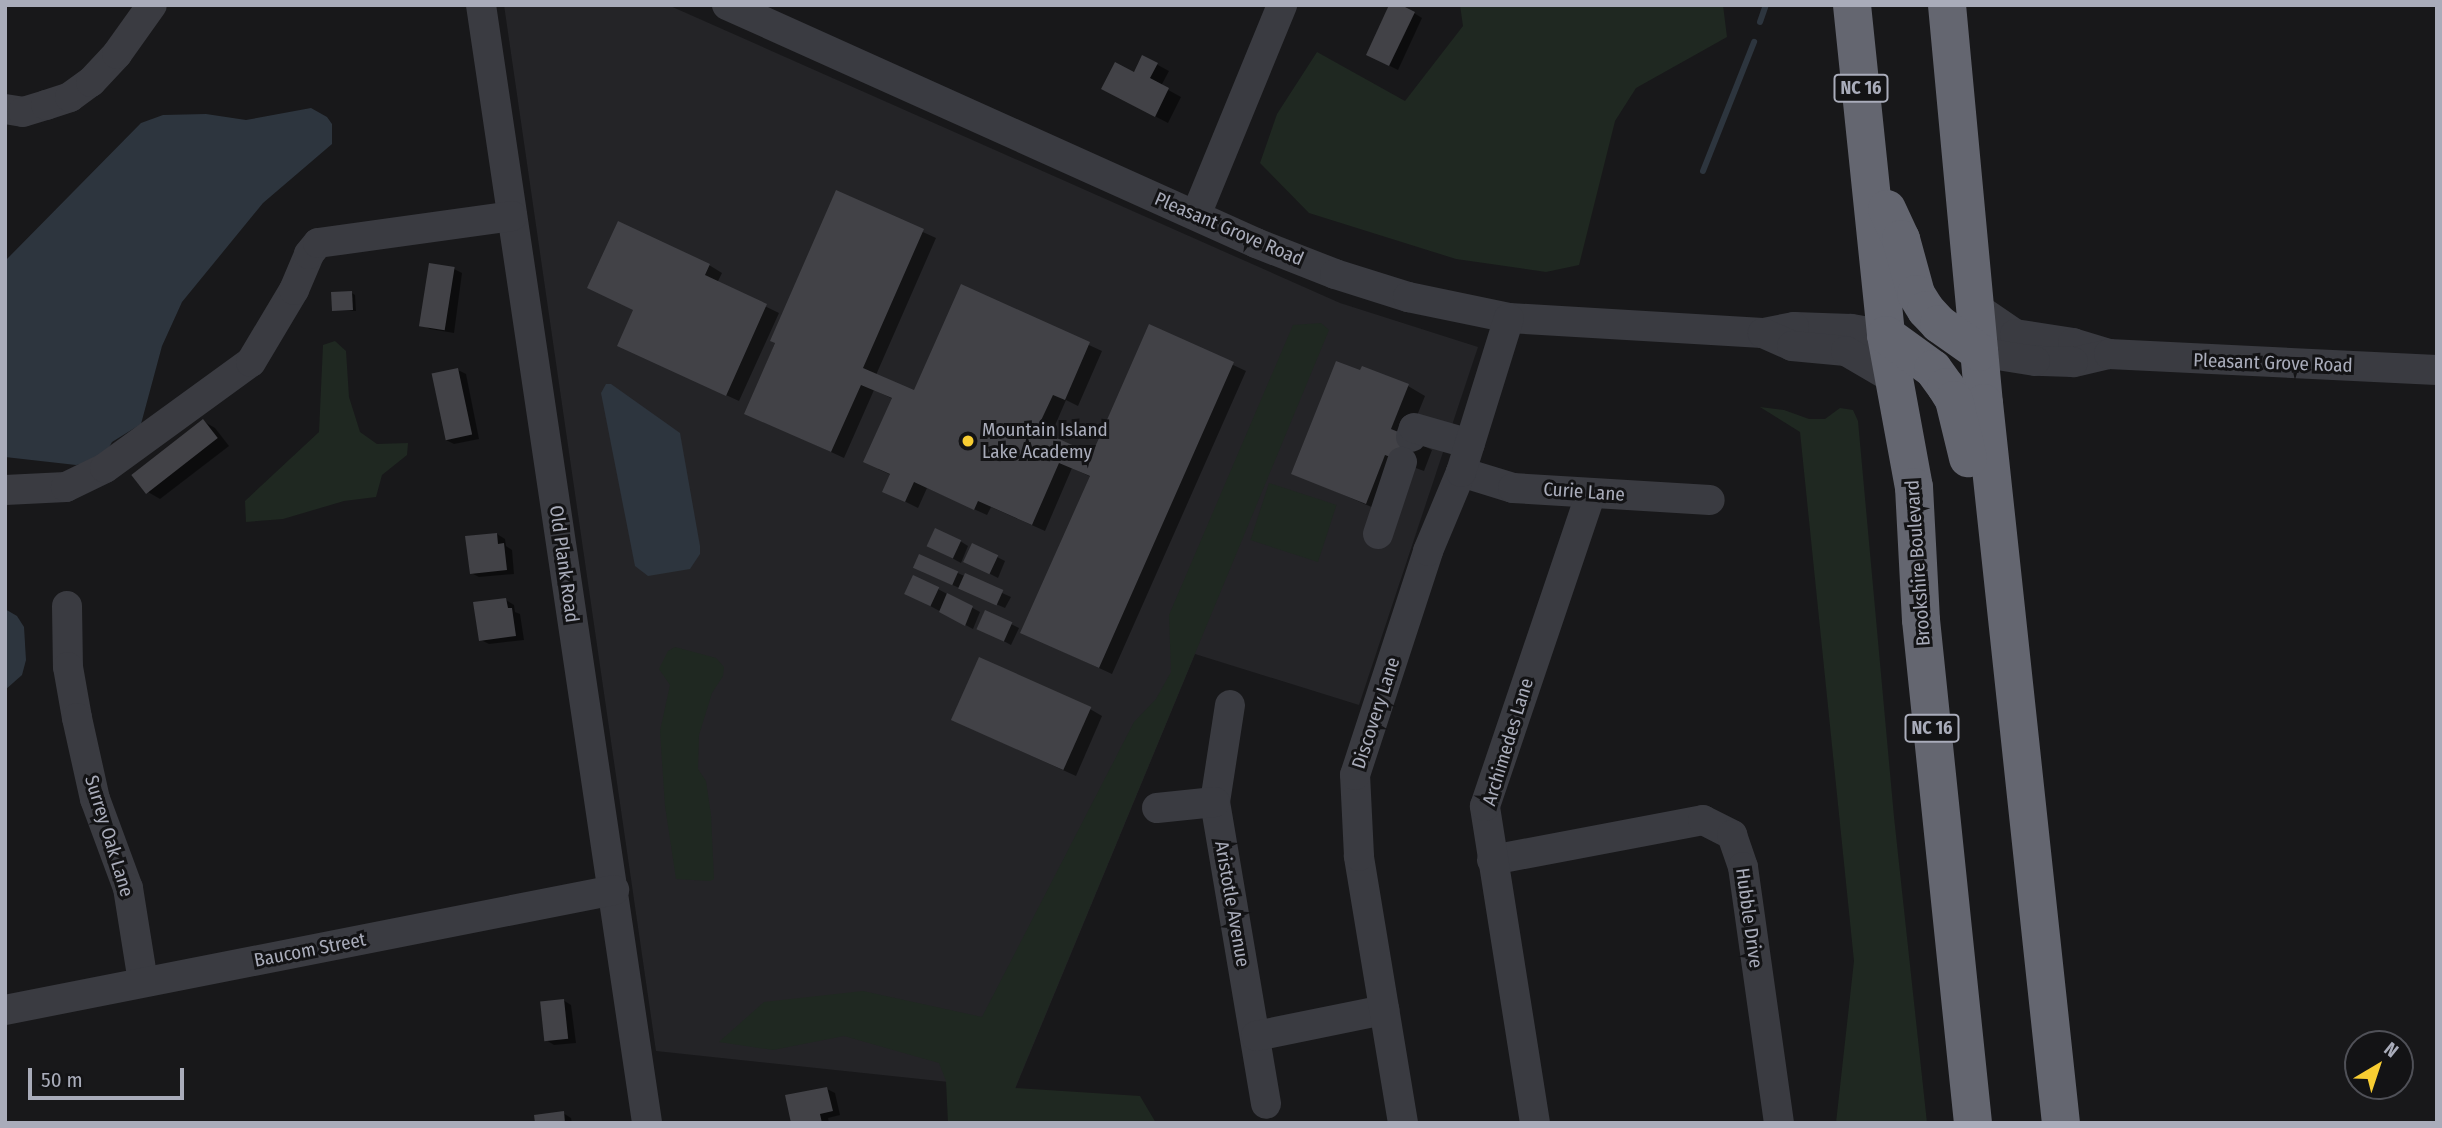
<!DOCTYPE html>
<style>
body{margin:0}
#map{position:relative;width:2442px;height:1128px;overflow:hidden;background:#18181a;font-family:"Fira Sans Condensed",sans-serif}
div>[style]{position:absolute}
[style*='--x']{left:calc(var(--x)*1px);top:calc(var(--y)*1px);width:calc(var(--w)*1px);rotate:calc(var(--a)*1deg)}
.built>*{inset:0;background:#242427}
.green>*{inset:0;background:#1f2821;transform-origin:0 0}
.water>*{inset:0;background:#2d353e}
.shadow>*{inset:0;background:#0007}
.stream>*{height:6px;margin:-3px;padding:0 3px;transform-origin:3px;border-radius:3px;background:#2d353e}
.building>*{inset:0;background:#424247;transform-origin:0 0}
.minor>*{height:30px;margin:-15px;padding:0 15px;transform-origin:15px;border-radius:15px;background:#3a3b41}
.highway>*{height:38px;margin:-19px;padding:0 19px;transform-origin:19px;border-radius:19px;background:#646670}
.dots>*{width:19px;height:19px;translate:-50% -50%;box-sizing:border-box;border:4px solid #131315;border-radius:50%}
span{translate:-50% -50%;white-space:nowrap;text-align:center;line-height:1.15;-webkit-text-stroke:6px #131315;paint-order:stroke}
.shield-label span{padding:2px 5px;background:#131315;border:2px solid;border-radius:5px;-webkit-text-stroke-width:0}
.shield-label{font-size:18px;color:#a9acba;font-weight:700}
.street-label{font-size:19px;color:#a9acba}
.poi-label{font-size:19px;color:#a9acba}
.left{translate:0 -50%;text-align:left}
.frame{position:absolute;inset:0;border:7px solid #a9acba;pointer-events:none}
.north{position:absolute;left:2344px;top:1030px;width:70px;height:70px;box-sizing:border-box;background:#131315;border:2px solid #4f5057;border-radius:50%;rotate:39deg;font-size:19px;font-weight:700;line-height:28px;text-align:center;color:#a9acba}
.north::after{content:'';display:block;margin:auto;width:24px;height:32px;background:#f8cd32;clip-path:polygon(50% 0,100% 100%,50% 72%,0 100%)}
.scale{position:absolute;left:28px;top:1068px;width:156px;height:32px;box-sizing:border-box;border:4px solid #a9acba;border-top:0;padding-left:9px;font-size:21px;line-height:24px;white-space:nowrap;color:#a9acba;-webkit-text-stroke:5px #131315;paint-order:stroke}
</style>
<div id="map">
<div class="built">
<i style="clip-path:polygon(504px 5px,668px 5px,1340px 303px,1478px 347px,1359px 705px,1195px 654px,1015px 1089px,656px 1051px)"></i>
</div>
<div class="green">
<i style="clip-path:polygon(1460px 5px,1723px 5px,1727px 37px,1636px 88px,1615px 121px,1579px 265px,1546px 272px,1456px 259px,1309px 213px,1260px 163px,1277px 114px,1317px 52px,1405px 101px,1463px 26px)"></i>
<i style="clip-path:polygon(1321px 323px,1329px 330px,1015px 1088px,1140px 1096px,1156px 1123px,948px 1123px,946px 1081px,939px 1063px,844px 1036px,773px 1050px,719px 1042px,764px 1002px,863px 991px,982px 1017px,1134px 722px,1156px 699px,1171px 672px,1169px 615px,1293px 325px)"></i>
<i style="clip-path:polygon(335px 341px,346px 351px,349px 397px,360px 432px,377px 444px,408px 443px,407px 455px,382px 475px,376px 497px,344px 501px,283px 519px,246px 522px,245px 501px,319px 432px,323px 345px)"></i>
<i style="clip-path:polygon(1760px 407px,1784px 410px,1809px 419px,1825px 419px,1840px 408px,1853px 410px,1858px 421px,1894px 817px,1927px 1123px,1836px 1123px,1854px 961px,1800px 432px)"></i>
<i style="left:1269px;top:483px;width:71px;height:60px;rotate:18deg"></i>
<i style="clip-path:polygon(675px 647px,716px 658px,724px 667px,723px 676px,712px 693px,699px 735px,698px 769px,706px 781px,711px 815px,714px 879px,710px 881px,676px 879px,665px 806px,660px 731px,670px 685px,659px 669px,668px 651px)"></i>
</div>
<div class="water">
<i style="clip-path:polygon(311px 108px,327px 117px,332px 124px,332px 144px,263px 203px,182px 302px,162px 346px,141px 424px,112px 442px,102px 460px,76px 465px,5px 457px,5px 261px,141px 123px,163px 115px,206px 114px,246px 120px)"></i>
<i style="clip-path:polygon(606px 384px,611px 384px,680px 433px,700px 546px,700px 554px,690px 569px,648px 576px,635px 566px,601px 393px)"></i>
<i style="clip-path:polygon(5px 609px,17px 616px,24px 627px,26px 660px,22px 675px,5px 690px)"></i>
</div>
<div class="shadow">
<i style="clip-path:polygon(1414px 13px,1422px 18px,1398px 70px,1376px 59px)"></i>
<i style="clip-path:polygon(1143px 57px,1169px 71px,1161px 86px,1181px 97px,1168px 123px,1116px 96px,1134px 74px)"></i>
<i style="clip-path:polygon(837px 193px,936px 238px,876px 375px,915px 393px,962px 287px,1102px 351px,1078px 406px,1066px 400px,1050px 437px,1093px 456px,1150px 326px,1246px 371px,1112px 674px,1023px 633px,1091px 477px,1072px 468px,1045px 531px,991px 507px,987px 515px,927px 488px,918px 508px,884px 491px,891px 475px,878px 469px,893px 399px,874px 390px,844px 458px,746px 413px)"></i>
<i style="clip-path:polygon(619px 224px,709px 265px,722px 273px,717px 283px,779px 313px,739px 401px,632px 352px,635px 310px)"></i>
<i style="clip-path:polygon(454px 269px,462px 273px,454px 333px,430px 329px,422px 325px)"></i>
<i style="clip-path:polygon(352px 293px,355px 295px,356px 311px,333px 310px)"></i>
<i style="clip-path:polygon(458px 370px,466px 374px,479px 439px,454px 444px,446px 440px)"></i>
<i style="clip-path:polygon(1408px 386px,1425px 396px,1408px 438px,1432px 450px,1424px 471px,1402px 463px,1383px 512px,1293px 473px)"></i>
<i style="clip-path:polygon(203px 421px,215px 428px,229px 446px,160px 499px,148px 492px)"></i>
<i style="clip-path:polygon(497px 534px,505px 539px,506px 546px,512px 550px,514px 574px,479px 577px,471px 573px)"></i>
<i style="clip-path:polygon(960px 541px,968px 546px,961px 563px,928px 545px)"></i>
<i style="clip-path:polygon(920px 556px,1011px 597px,1005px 608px,923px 572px)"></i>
<i style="clip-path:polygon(997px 557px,1005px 561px,998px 578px,965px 561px)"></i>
<i style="clip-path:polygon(938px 589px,980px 612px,973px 629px,906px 593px)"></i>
<i style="clip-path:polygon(506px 600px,514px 605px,515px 612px,520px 614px,524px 640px,489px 644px,481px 640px)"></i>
<i style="clip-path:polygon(1011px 624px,1019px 628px,1011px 645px,979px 628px)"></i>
<i style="clip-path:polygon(1090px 709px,1102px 716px,1076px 776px,966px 726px)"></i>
<i style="clip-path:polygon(563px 1000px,571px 1005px,576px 1043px,554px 1045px,546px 1040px)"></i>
<i style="clip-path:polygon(827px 1089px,835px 1093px,840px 1115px,828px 1118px,829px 1123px,792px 1123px)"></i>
<i style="clip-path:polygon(563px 1113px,571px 1118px,572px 1123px,536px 1123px)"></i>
</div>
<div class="stream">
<i style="--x:1760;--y:22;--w:18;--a:-71"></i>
<i style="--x:1703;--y:171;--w:139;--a:-68.4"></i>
</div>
<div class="building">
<i style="clip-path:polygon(1389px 5px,1401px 5px,1415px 12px,1389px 66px,1366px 55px)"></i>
<i style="clip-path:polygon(1142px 55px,1158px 63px,1150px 78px,1169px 88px,1155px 117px,1101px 89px,1115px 62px,1134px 72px)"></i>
<i style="clip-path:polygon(836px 190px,924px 229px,863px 368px,914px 390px,961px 284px,1090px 342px,1065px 400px,1053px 395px,1037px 429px,1092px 454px,1149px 324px,1234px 362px,1099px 668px,1020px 633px,1090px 476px,1059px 463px,1032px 525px,978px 501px,974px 510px,914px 482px,905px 502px,882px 492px,890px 474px,863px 462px,892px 398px,861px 385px,831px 452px,744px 414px,775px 343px,770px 341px)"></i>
<i style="clip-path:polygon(618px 221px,710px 264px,705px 275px,767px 304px,726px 396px,617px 346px,633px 310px,587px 288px)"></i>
<i style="left:429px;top:263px;width:26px;height:64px;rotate:9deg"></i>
<i style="left:352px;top:291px;width:19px;height:21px;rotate:87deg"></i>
<i style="clip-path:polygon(1336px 361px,1360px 370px,1362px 366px,1409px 384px,1391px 429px,1416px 439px,1407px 463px,1385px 455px,1366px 504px,1291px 474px)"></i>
<i style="left:458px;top:368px;width:68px;height:27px;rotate:78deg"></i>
<i style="left:203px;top:419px;width:24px;height:91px;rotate:52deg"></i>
<i style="left:935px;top:528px;width:29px;height:20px;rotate:25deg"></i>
<i style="clip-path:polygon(497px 533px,498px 544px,504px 543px,507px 570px,470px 574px,465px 536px)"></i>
<i style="left:972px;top:543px;width:29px;height:21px;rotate:25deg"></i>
<i style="left:919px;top:554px;width:43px;height:15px;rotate:24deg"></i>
<i style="left:965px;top:573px;width:42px;height:17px;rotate:24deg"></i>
<i style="left:913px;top:575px;width:29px;height:21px;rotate:25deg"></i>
<i style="clip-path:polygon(947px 593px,973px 606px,965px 626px,939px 612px)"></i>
<i style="clip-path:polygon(506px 598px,508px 608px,512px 608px,516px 636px,479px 641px,473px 602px)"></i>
<i style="left:985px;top:610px;width:30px;height:21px;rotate:24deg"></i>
<i style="left:979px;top:657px;width:123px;height:69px;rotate:24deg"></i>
<i style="left:564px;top:999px;width:40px;height:24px;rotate:84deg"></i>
<i style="clip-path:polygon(827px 1087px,833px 1111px,820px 1114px,822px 1123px,791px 1123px,785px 1095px)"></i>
<i style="clip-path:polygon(564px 1111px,565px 1123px,535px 1123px,534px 1115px)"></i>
</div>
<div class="minor">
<i style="--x:481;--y:5;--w:1130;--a:81.55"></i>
<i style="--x:727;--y:5;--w:580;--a:24.22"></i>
<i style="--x:1256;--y:243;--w:85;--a:21.4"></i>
<i style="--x:1335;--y:274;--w:77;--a:17.5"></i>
<i style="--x:1408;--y:297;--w:103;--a:11.7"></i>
<i style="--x:1509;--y:318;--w:254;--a:3.4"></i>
<i style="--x:5;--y:109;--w:18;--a:9"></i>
<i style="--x:23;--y:112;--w:24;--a:-17"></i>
<i style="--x:46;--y:105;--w:25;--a:-18"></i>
<i style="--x:70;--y:97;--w:26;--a:-36"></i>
<i style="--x:91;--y:82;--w:38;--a:-47"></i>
<i style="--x:117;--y:54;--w:60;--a:-54.5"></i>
<i style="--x:1196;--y:215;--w:227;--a:-67.7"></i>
<i style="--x:1974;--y:306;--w:50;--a:34.3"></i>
<i style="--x:2015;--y:334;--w:59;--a:8.8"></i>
<i style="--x:2073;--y:343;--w:38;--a:17"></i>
<i style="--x:2109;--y:354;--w:37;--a:167"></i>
<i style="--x:2073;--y:362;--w:38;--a:-178"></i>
<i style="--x:2035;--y:361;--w:57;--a:-170.9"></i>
<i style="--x:1886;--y:335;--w:36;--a:-170"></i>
<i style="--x:1851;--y:329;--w:57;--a:-178"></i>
<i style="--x:1794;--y:327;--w:32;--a:169"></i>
<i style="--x:1763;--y:333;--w:32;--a:24"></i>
<i style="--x:1792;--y:346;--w:54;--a:5.3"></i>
<i style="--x:1846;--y:351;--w:56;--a:30.3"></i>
<i style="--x:2109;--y:354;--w:328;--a:2.8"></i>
<i style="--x:1411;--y:437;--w:9;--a:-72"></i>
<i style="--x:1414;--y:428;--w:58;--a:15.9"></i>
<i style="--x:1461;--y:472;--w:54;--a:17.1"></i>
<i style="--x:1513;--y:488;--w:197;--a:3.5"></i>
<i style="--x:5;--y:490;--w:61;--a:-2.8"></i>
<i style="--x:66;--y:487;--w:43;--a:-26"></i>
<i style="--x:105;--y:468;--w:180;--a:-36"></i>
<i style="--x:251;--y:362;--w:84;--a:-59.2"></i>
<i style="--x:294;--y:290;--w:39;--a:-67"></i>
<i style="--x:309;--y:254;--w:14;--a:-51"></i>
<i style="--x:318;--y:243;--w:196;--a:-7.9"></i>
<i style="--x:1378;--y:534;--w:76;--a:-71.6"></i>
<i style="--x:67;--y:606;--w:61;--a:89.1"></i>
<i style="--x:68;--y:667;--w:52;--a:80"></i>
<i style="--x:77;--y:718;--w:83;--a:77.5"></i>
<i style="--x:95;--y:799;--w:95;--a:69.7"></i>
<i style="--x:128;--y:888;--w:95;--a:80.9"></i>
<i style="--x:1230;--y:705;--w:98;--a:98.8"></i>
<i style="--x:1215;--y:802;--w:306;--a:80.4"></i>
<i style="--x:1157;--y:808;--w:58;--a:-5.9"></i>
<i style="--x:1492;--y:860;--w:215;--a:-10.7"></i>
<i style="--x:1703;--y:820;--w:33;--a:27"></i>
<i style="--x:1732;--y:835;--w:34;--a:71"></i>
<i style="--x:1743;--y:867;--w:259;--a:82"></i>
<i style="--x:5;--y:1010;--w:621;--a:-11.15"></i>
<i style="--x:1256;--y:1036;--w:131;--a:-11.5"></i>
<i style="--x:1403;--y:1123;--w:271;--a:-99.4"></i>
<i style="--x:1359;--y:856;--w:81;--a:-92.8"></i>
<i style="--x:1355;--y:775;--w:236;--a:-71.9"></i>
<i style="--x:1428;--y:551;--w:86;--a:-67.3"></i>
<i style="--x:1461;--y:472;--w:161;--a:-72.7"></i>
<i style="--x:1535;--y:1123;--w:321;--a:-99"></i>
<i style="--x:1485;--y:806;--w:330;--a:-71.3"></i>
</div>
<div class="highway">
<i style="--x:1852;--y:5;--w:332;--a:84.1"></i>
<i style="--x:1886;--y:335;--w:155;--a:79.6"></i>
<i style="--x:1914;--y:487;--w:133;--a:87"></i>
<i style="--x:1921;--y:620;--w:506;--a:84.1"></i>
<i style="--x:1947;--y:5;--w:400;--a:84.7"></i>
<i style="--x:1984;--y:403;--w:724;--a:83.9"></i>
<i style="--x:1887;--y:209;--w:33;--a:65"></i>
<i style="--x:1901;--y:239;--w:57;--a:74.7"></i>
<i style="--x:1916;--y:294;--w:19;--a:58"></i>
<i style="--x:1926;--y:310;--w:19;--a:47"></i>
<i style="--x:1939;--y:324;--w:49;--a:35"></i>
<i style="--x:1886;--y:335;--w:58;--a:35.9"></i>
<i style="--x:1933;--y:369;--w:22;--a:54"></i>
<i style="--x:1946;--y:387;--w:15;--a:58"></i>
<i style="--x:1954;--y:400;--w:60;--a:76.4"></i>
</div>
<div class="dots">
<i style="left:968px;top:441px;background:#f8cd32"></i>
</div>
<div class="shield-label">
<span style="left:1861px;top:88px">NC 16</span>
<span style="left:1932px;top:728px">NC 16</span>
</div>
<div class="street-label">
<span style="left:1229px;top:229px;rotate:23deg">Pleasant Grove Road</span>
<span style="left:2273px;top:363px;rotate:2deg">Pleasant Grove Road</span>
<span style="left:1584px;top:492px;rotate:4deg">Curie Lane</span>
<span style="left:1918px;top:563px;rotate:-94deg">Brookshire Boulevard</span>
<span style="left:564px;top:564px;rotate:82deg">Old Plank Road</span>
<span style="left:1376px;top:713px;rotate:-72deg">Discovery Lane</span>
<span style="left:1508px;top:742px;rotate:-73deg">Archimedes Lane</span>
<span style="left:109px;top:836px;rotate:73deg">Surrey Oak Lane</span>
<span style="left:1232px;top:904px;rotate:80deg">Aristotle Avenue</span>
<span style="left:1749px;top:918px;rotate:82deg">Hubble Drive</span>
<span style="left:310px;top:950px;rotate:-11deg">Baucom Street</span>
</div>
<div class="poi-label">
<span class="left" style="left:982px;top:441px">Mountain Island<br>Lake Academy</span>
</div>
<div class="frame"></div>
<div class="north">N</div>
<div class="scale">50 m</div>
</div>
